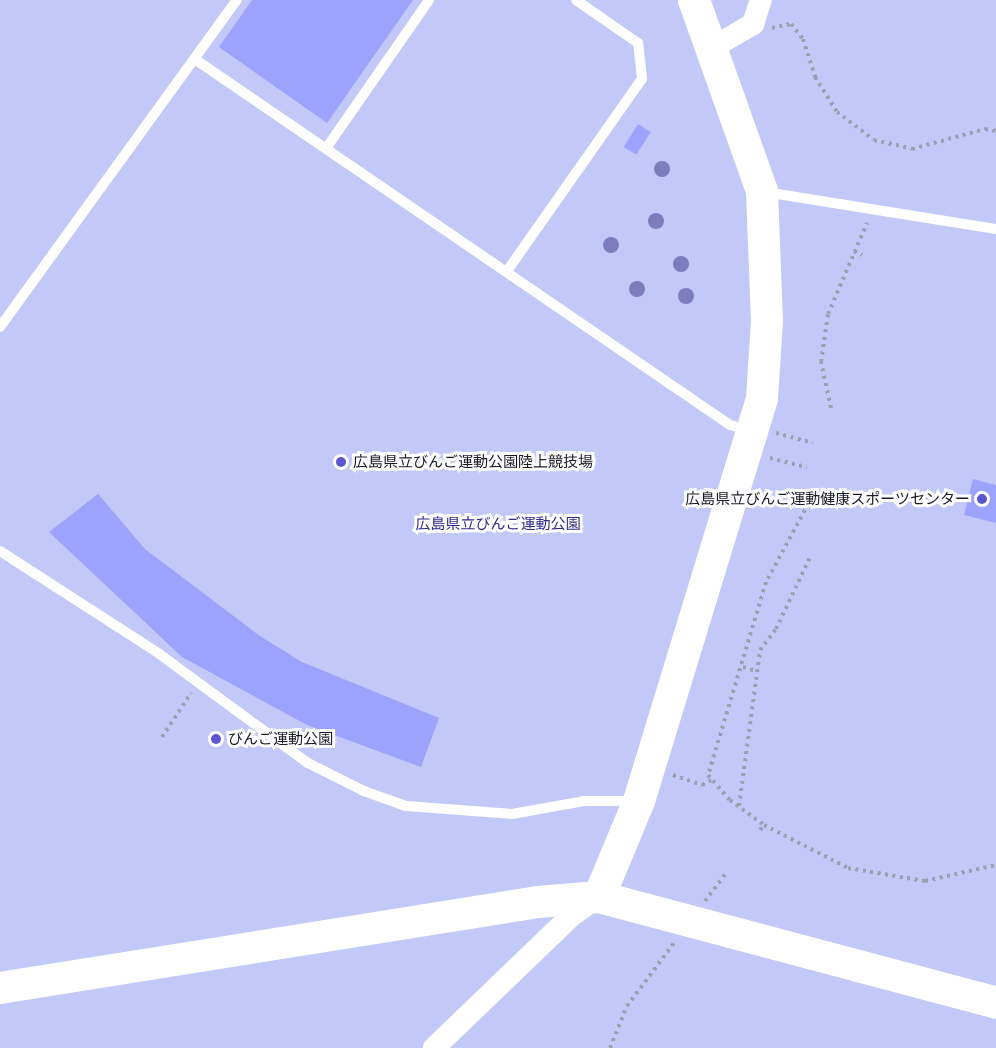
<!DOCTYPE html>
<meta charset="utf-8">
<style>
body{margin:0}
#map{position:relative;width:996px;height:1048px;overflow:hidden;background:#dee2f9;font-family:Arial,"Noto Sans JP",sans-serif}
div>[style]{position:absolute}
[style*='--x']{left:calc(var(--x)*1px);top:calc(var(--y)*1px);width:calc(var(--w)*1px);rotate:calc(var(--a)*1deg)}
.green>*{inset:0;background:#c2c9f8;transform-origin:0 0}
.building>*{inset:0;background:#9ba3fc;transform-origin:0 0}
.path>*{height:4px;margin-top:-2px;transform-origin:0;background:repeating-linear-gradient(90deg,#9c9fb1 0 3px,transparent 0 7.5px)}
.lane>*{height:10px;margin:-5px;padding:0 5px;transform-origin:5px;border-radius:5px;background:#fff}
.street>*{height:22px;margin:-11px;padding:0 11px;transform-origin:11px;border-radius:11px;background:#fff}
.secondary>*{height:32px;margin:-16px;padding:0 16px;transform-origin:16px;border-radius:16px;background:#fff}
.trees>*{width:16px;height:16px;margin:-8px;border-radius:50%;background:#7f7cbe}
.dots>*{width:16px;height:16px;translate:-50% -50%;box-sizing:border-box;border:3px solid #fff;border-radius:50%}
span{translate:-50% -50%;white-space:nowrap;text-align:center;line-height:1.15;-webkit-text-stroke:6px #fff;paint-order:stroke}
.poi-label{font-size:15px;color:#1a1b23}
.left{translate:0 -50%;text-align:left}
.right{translate:-100% -50%;text-align:right}
.park-label{font-size:15px;color:#32288d}
</style>
<div id="map">
<div class="green">
<i style="left:0;top:0;width:996px;height:1048px"></i>
</div>
<div class="building">
<i style="clip-path:polygon(252px 0,413px 0,327px 123px,219px 47px)"></i>
<i style="left:638px;top:124px;width:15px;height:27px;rotate:32deg"></i>
<i style="clip-path:polygon(973px 479px,996px 485px,996px 523px,964px 515px)"></i>
<i style="clip-path:polygon(98px 494px,145px 549px,260px 636px,302px 662px,439px 718px,421px 767px,307px 725px,182px 657px,49px 532px)"></i>
</div>
<div class="path">
<i style="--x:772;--y:28;--w:19;--a:-12"></i>
<i style="--x:791;--y:24;--w:19;--a:51"></i>
<i style="--x:803;--y:39;--w:40;--a:72"></i>
<i style="--x:815;--y:77;--w:41;--a:57.8"></i>
<i style="--x:837;--y:112;--w:46;--a:37.1"></i>
<i style="--x:874;--y:140;--w:39;--a:13"></i>
<i style="--x:912;--y:149;--w:76;--a:-15.3"></i>
<i style="--x:985;--y:129;--w:11;--a:10"></i>
<i style="--x:854;--y:251;--w:9;--a:27"></i>
<i style="--x:831;--y:408;--w:47;--a:-102.3"></i>
<i style="--x:821;--y:362;--w:49;--a:-81.7"></i>
<i style="--x:828;--y:314;--w:99;--a:-66.8"></i>
<i style="--x:776;--y:433;--w:38;--a:15"></i>
<i style="--x:770;--y:458;--w:38;--a:14"></i>
<i style="--x:805;--y:510;--w:82;--a:118.4"></i>
<i style="--x:766;--y:582;--w:202;--a:106.7"></i>
<i style="--x:708;--y:775;--w:33;--a:49"></i>
<i style="--x:730;--y:800;--w:42;--a:36.3"></i>
<i style="--x:764;--y:825;--w:94;--a:27.1"></i>
<i style="--x:848;--y:868;--w:78;--a:9.6"></i>
<i style="--x:925;--y:881;--w:73;--a:-12.7"></i>
<i style="--x:743;--y:667;--w:14;--a:17"></i>
<i style="--x:162;--y:737;--w:53;--a:-56.6"></i>
<i style="--x:673;--y:775;--w:31;--a:19"></i>
<i style="--x:702;--y:785;--w:11;--a:-27"></i>
<i style="--x:739;--y:806;--w:157;--a:-82.3"></i>
<i style="--x:760;--y:650;--w:26;--a:-53"></i>
<i style="--x:776;--y:629;--w:82;--a:-64.7"></i>
<i style="--x:760;--y:830;--w:6;--a:-51"></i>
<i style="--x:705;--y:901;--w:35;--a:-53"></i>
<i style="--x:610;--y:1048;--w:45;--a:-68"></i>
<i style="--x:627;--y:1006;--w:79;--a:-53.3"></i>
</div>
<div class="lane">
<i style="--x:196;--y:60;--w:647;--a:34.35"></i>
<i style="--x:730;--y:425;--w:22;--a:16"></i>
<i style="--x:327;--y:147;--w:179;--a:-55.2"></i>
<i style="--x:765;--y:192;--w:234;--a:9.1"></i>
<i style="--x:507;--y:271;--w:235;--a:-54.9"></i>
<i style="--x:642;--y:79;--w:36;--a:-96"></i>
<i style="--x:638;--y:43;--w:75;--a:-145.3"></i>
<i style="--x:0;--y:327;--w:404;--a:-54.1"></i>
<i style="--x:0;--y:551;--w:188;--a:32.8"></i>
<i style="--x:158;--y:653;--w:186;--a:36.3"></i>
<i style="--x:308;--y:763;--w:63;--a:26.6"></i>
<i style="--x:364;--y:791;--w:45;--a:19.7"></i>
<i style="--x:406;--y:806;--w:106;--a:4.3"></i>
<i style="--x:512;--y:814;--w:73;--a:-10.2"></i>
<i style="--x:584;--y:801;--w:52;--a:0"></i>
</div>
<div class="street">
<i style="--x:712;--y:48;--w:48;--a:-30.3"></i>
<i style="--x:753;--y:24;--w:25;--a:-72"></i>
<i style="--x:434;--y:1048;--w:190;--a:-43.9"></i>
<i style="--x:571;--y:916;--w:33;--a:-35"></i>
</div>
<div class="secondary">
<i style="--x:599;--y:897;--w:104;--a:-67.4"></i>
<i style="--x:639;--y:801;--w:421;--a:-73"></i>
<i style="--x:762;--y:398;--w:77;--a:-86.3"></i>
<i style="--x:767;--y:321;--w:130;--a:-92.2"></i>
<i style="--x:762;--y:191;--w:203;--a:-109.6"></i>
<i style="--x:0;--y:988;--w:545;--a:-9.08"></i>
<i style="--x:538;--y:902;--w:61;--a:-4.7"></i>
<i style="--x:599;--y:897;--w:411;--a:14.9"></i>
</div>
<div class="trees">
<i style="left:662px;top:169px"></i>
<i style="left:656px;top:221px"></i>
<i style="left:611px;top:245px"></i>
<i style="left:681px;top:264px"></i>
<i style="left:637px;top:289px"></i>
<i style="left:686px;top:296px"></i>
</div>
<div class="dots">
<i style="left:341px;top:462px;background:#5956ce"></i>
<i style="left:982px;top:499px;background:#5956ce"></i>
<i style="left:216px;top:739px;background:#5956ce"></i>
</div>
<div class="poi-label">
<span class="left" style="left:353px;top:462px">広島県立びんご運動公園陸上競技場</span>
<span class="right" style="left:970px;top:499px">広島県立びんご運動健康スポーツセンター</span>
<span class="left" style="left:228px;top:739px">びんご運動公園</span>
</div>
<div class="park-label">
<span style="left:498px;top:524px">広島県立びんご運動公園</span>
</div>
</div>
